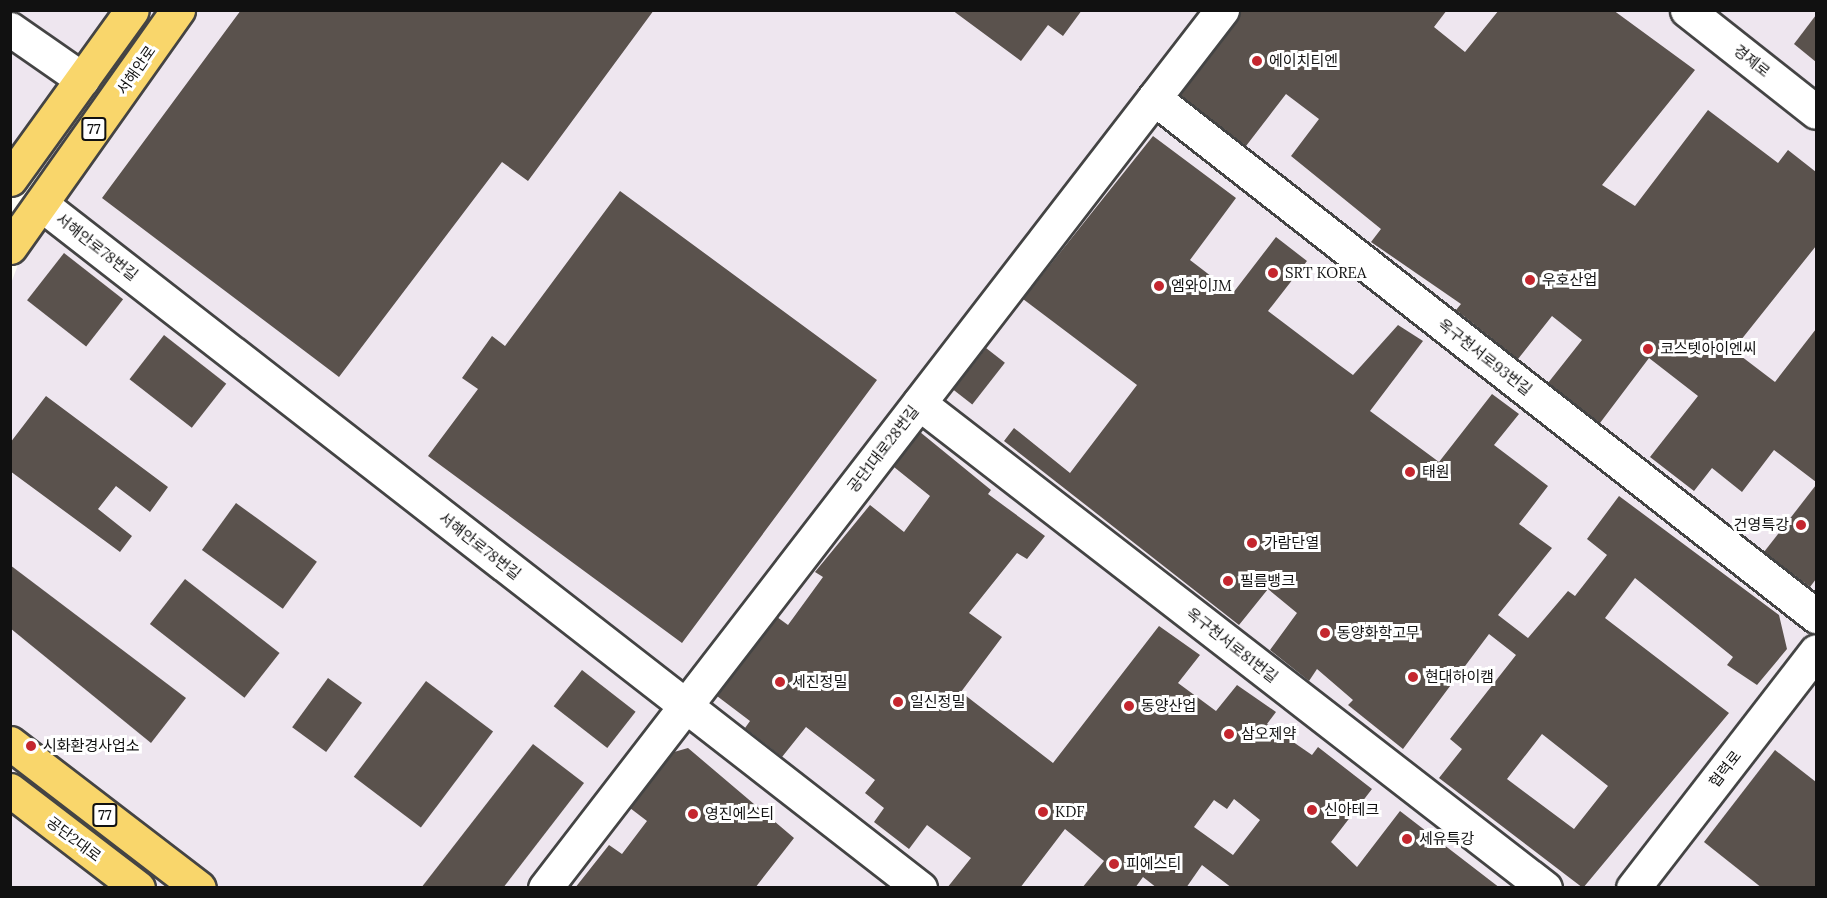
<!DOCTYPE html>
<meta charset="utf-8">
<style>
body{margin:0}
#map{position:relative;width:1827px;height:898px;overflow:hidden;background:#fffdf5;font-family:Lora,"Noto Sans KR",serif}
div>[style]{position:absolute}
[style*='--x']{left:calc(var(--x)*1px);top:calc(var(--y)*1px);width:calc(var(--w)*1px);rotate:calc(var(--a)*1deg)}
.industrial>*{inset:0;background:#eee6ef}
.building>*{inset:0;background:#5a524d;transform-origin:0 0}
.roads{filter:drop-shadow(2px 0 #444) drop-shadow(-2px 0 #444) drop-shadow(0 2px #444) drop-shadow(0 -2px #444)}
.minor>*{height:33px;margin:-16.5px;padding:0 16.5px;transform-origin:16.5px;border-radius:16.5px;background:#fff}
.major>*{height:33px;margin:-16.5px;padding:0 16.5px;transform-origin:16.5px;border-radius:16.5px;background:#f9d66b}
.dots>*{width:16px;height:16px;translate:-50% -50%;box-sizing:border-box;border:3px solid #fff;border-radius:50%}
span{translate:-50% -50%;white-space:nowrap;text-align:center;line-height:1.15;-webkit-text-stroke:6px #fff;paint-order:stroke}
.shield-label span{padding:2px 4px;background:#fff;border:2px solid;border-radius:4px;-webkit-text-stroke-width:0}
.shield-label{font-size:14px;color:#111;font-weight:700}
.poi-label{font-size:15px;color:#111}
.left{translate:0 -50%;text-align:left}
.right{translate:-100% -50%;text-align:right}
.street-label{font-size:15px;color:#111}
.frame{position:absolute;inset:0;border:12px solid #111;pointer-events:none}
</style>
<div id="map">
<div class="industrial">
<i style="clip-path:polygon(11px 11px,1816px 11px,1816px 887px,11px 887px,10px 286px,48px 185px,11px 154px)"></i>
</div>
<div class="building">
<i style="clip-path:polygon(241px 10px,654px 10px,528px 181px,502px 162px,339px 377px,102px 198px)"></i>
<i style="clip-path:polygon(952px 10px,1082px 10px,1063px 36px,1048px 25px,1021px 61px)"></i>
<i style="clip-path:polygon(1242px 10px,1447px 10px,1434px 27px,1465px 52px,1499px 10px,1613px 10px,1695px 70px,1602px 185px,1635px 206px,1708px 110px,1778px 163px,1788px 150px,1816px 172px,1816px 246px,1733px 350px,1775px 382px,1816px 329px,1816px 482px,1774px 450px,1742px 492px,1712px 468px,1694px 491px,1650px 457px,1698px 396px,1649px 358px,1600px 423px,1548px 383px,1582px 340px,1552px 316px,1518px 359px,1456px 310px,1461px 304px,1371px 242px,1381px 229px,1291px 156px,1319px 119px,1286px 94px,1246px 146px,1180px 95px)"></i>
<i style="clip-path:polygon(1816px 15px,1816px 62px,1794px 44px)"></i>
<i style="clip-path:polygon(evenodd,1153px 136px,1236px 198px,1190px 260px,1233px 293px,1276px 237px,1307px 261px,1268px 311px,1338px 364px,1353px 375px,1398px 325px,1423px 341px,1370px 411px,1439px 462px,1492px 394px,1519px 414px,1494px 445px,1548px 486px,1519px 524px,1552px 548px,1498px 615px,1528px 638px,1568px 591px,1575px 596px,1607px 555px,1587px 539px,1619px 496px,1779px 615px,1787px 649px,1757px 685px,1727px 665px,1733px 657px,1635px 578px,1605px 618px,1729px 713px,1583px 888px,1439px 778px,1462px 749px,1450px 739px,1516px 655px,1489px 634px,1403px 749px,1348px 705px,1353px 700px,1317px 669px,1309px 681px,1270px 650px,1297px 613px,1268px 589px,1239px 625px,1004px 441px,1014px 428px,1070px 473px,1137px 385px,1023px 299px,1153px 136px,1542px 734px,1608px 786px,1574px 829px,1507px 779px,1542px 734px)"></i>
<i style="clip-path:polygon(620px 191px,877px 380px,682px 643px,428px 456px,478px 389px,462px 378px,492px 336px,505px 346px)"></i>
<i style="left:64px;top:253px;width:75px;height:60px;rotate:38deg"></i>
<i style="left:164px;top:335px;width:79px;height:56px;rotate:38deg"></i>
<i style="left:986px;top:348px;width:24px;height:53px;rotate:38deg"></i>
<i style="clip-path:polygon(46px 396px,168px 487px,150px 512px,116px 486px,98px 509px,132px 536px,120px 552px,10px 471px,10px 443px)"></i>
<i style="clip-path:polygon(evenodd,920px 432px,991px 490px,988px 494px,1045px 536px,1027px 559px,1017px 553px,969px 613px,1002px 637px,961px 692px,1053px 763px,1159px 626px,1200px 655px,1178px 683px,1216px 711px,1237px 685px,1276px 712px,1267px 724px,1312px 755px,1318px 747px,1372px 789px,1331px 842px,1357px 867px,1400px 811px,1500px 888px,1232px 888px,1202px 865px,1186px 888px,1157px 888px,1143px 877px,1135px 888px,1082px 888px,1104px 861px,1065px 829px,1020px 888px,947px 888px,971px 858px,927px 825px,909px 849px,874px 822px,884px 808px,865px 793px,875px 780px,806px 727px,782px 757px,745px 728px,750px 721px,717px 696px,777px 617px,788px 625px,823px 577px,815px 572px,870px 505px,904px 532px,930px 496px,894px 467px,920px 432px,1234px 799px,1260px 820px,1233px 855px,1194px 827px,1214px 800px,1227px 809px,1234px 799px)"></i>
<i style="clip-path:polygon(1816px 485px,1816px 579px,1810px 587px,1764px 552px)"></i>
<i style="left:236px;top:503px;width:100px;height:58px;rotate:36deg"></i>
<i style="clip-path:polygon(10px 565px,186px 698px,151px 743px,10px 628px)"></i>
<i style="left:185px;top:579px;width:120px;height:57px;rotate:38deg"></i>
<i style="left:582px;top:670px;width:68px;height:46px;rotate:38deg"></i>
<i style="left:328px;top:678px;width:42px;height:61px;rotate:36deg"></i>
<i style="left:426px;top:681px;width:84px;height:120px;rotate:37deg"></i>
<i style="clip-path:polygon(533px 744px,584px 783px,503px 888px,421px 888px)"></i>
<i style="clip-path:polygon(688px 748px,794px 838px,755px 888px,575px 888px,609px 845px,622px 854px,647px 821px,630px 808px,674px 752px)"></i>
<i style="clip-path:polygon(1775px 750px,1816px 782px,1816px 888px,1762px 888px,1704px 842px)"></i>
</div>
<div class="roads">
<div class="minor">
<i style="--x:1687;--y:10;--w:164;--a:38.3"></i>
<i style="--x:10;--y:29;--w:88;--a:34.8"></i>
<i style="--x:1154;--y:98;--w:841;--a:38.04"></i>
<i style="--x:41;--y:204;--w:1114;--a:37.89"></i>
<i style="--x:919;--y:403;--w:792;--a:37.77"></i>
<i style="--x:545;--y:888;--w:1109;--a:-52.37"></i>
<i style="--x:1633;--y:888;--w:299;--a:-52.3"></i>
</div>
<div class="major">
<i style="--x:10;--y:179;--w:208;--a:-54.2"></i>
<i style="--x:10;--y:247;--w:291;--a:-54.7"></i>
<i style="--x:10;--y:743;--w:238;--a:37.5"></i>
<i style="--x:10;--y:790;--w:161;--a:37.4"></i>
</div>
</div>
<div class="dots">
<i style="left:1257px;top:61px;background:#c4262e"></i>
<i style="left:1273px;top:273px;background:#c4262e"></i>
<i style="left:1530px;top:280px;background:#c4262e"></i>
<i style="left:1159px;top:286px;background:#c4262e"></i>
<i style="left:1648px;top:349px;background:#c4262e"></i>
<i style="left:1410px;top:472px;background:#c4262e"></i>
<i style="left:1801px;top:525px;background:#c4262e"></i>
<i style="left:1252px;top:543px;background:#c4262e"></i>
<i style="left:1228px;top:581px;background:#c4262e"></i>
<i style="left:1325px;top:633px;background:#c4262e"></i>
<i style="left:1413px;top:677px;background:#c4262e"></i>
<i style="left:780px;top:682px;background:#c4262e"></i>
<i style="left:898px;top:702px;background:#c4262e"></i>
<i style="left:1129px;top:706px;background:#c4262e"></i>
<i style="left:1229px;top:734px;background:#c4262e"></i>
<i style="left:31px;top:746px;background:#c4262e"></i>
<i style="left:1312px;top:810px;background:#c4262e"></i>
<i style="left:1043px;top:812px;background:#c4262e"></i>
<i style="left:693px;top:814px;background:#c4262e"></i>
<i style="left:1407px;top:839px;background:#c4262e"></i>
<i style="left:1114px;top:864px;background:#c4262e"></i>
</div>
<div class="shield-label">
<span style="left:94px;top:129px">77</span>
<span style="left:105px;top:815px">77</span>
</div>
<div class="poi-label">
<span class="left" style="left:1269px;top:61px">에이치티엔</span>
<span class="left" style="left:1285px;top:273px">SRT KOREA</span>
<span class="left" style="left:1542px;top:280px">우호산업</span>
<span class="left" style="left:1171px;top:286px">엠와이JM</span>
<span class="left" style="left:1660px;top:349px">코스텟아이엔씨</span>
<span class="left" style="left:1422px;top:472px">태원</span>
<span class="right" style="left:1789px;top:525px">건영특강</span>
<span class="left" style="left:1264px;top:543px">가람단열</span>
<span class="left" style="left:1240px;top:581px">필름뱅크</span>
<span class="left" style="left:1337px;top:633px">동양화학고무</span>
<span class="left" style="left:1425px;top:677px">현대하이캠</span>
<span class="left" style="left:792px;top:682px">세진정밀</span>
<span class="left" style="left:910px;top:702px">일신정밀</span>
<span class="left" style="left:1141px;top:706px">동양산업</span>
<span class="left" style="left:1241px;top:734px">삼오제약</span>
<span class="left" style="left:43px;top:746px">시화환경사업소</span>
<span class="left" style="left:1324px;top:810px">신아테크</span>
<span class="left" style="left:1055px;top:812px">KDF</span>
<span class="left" style="left:705px;top:814px">영진에스티</span>
<span class="left" style="left:1419px;top:839px">세유특강</span>
<span class="left" style="left:1126px;top:864px">피에스티</span>
</div>
<div class="street-label">
<span style="left:1752px;top:61px;rotate:38deg">경제로</span>
<span style="left:136px;top:70px;rotate:-55deg">서해안로</span>
<span style="left:97px;top:247px;rotate:38deg">서해안로78번길</span>
<span style="left:1485px;top:357px;rotate:38deg">옥구천서로93번길</span>
<span style="left:883px;top:449px;rotate:-52deg">공단1대로28번길</span>
<span style="left:480px;top:546px;rotate:38deg">서해안로78번길</span>
<span style="left:1232px;top:645px;rotate:38deg">옥구천서로81번길</span>
<span style="left:1725px;top:769px;rotate:-52deg">협력로</span>
<span style="left:74px;top:839px;rotate:37deg">공단2대로</span>
</div>
<div class="frame"></div>
</div>
